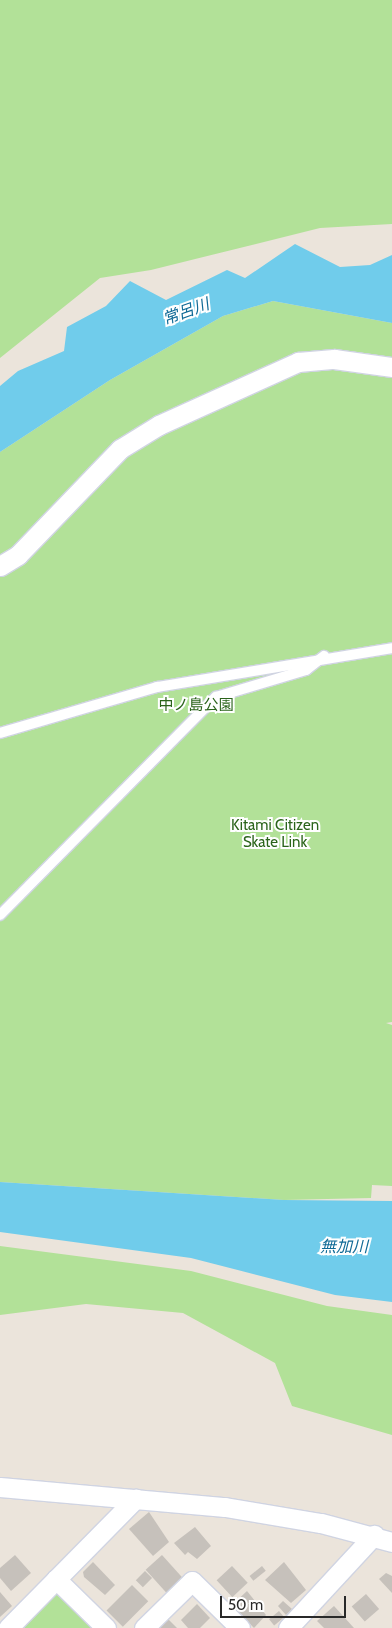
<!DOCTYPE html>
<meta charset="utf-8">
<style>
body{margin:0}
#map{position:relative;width:392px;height:1628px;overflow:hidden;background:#ebe4db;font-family:Cabin,"Noto Sans JP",sans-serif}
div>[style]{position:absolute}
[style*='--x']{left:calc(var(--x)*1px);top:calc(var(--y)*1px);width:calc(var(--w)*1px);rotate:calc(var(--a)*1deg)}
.green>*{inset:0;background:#b2e198}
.water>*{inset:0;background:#70cceb}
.building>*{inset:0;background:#c6c1bb;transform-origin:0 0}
.roads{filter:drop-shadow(1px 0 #d0d4e2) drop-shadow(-1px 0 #d0d4e2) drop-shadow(0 1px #d0d4e2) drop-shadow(0 -1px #d0d4e2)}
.lane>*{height:10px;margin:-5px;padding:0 5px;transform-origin:5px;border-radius:5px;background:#fff}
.street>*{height:19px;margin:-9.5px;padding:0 9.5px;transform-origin:9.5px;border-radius:9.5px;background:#fff}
span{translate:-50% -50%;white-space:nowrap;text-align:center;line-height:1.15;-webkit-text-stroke:4px #fff;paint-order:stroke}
.park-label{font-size:15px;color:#2b641b}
.water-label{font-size:16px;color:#106a96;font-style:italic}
.scale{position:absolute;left:220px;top:1596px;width:126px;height:22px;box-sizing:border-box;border:2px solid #292929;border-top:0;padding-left:6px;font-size:15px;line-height:18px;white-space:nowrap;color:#292929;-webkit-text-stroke:4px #fff;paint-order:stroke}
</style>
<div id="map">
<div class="green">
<i style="clip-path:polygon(0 0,392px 0,392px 224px,320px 228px,151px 270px,100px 278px,0 358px)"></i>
<i style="clip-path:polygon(273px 301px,392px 323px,392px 1022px,386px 1023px,392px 1025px,392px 1186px,372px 1185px,371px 1198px,284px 1200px,0 1182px,0 452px,110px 380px,223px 316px)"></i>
<i style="clip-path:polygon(0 1246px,191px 1271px,327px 1306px,392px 1315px,392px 1435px,292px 1406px,275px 1363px,183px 1313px,86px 1304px,0 1315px)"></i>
<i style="clip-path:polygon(59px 1594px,93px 1628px,19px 1628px,52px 1595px)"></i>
</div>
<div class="water">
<i style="clip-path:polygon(295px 244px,340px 267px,370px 265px,392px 255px,392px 323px,273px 301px,223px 316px,110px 380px,0 452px,0 386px,18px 371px,64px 351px,67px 327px,106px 306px,130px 281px,166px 300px,227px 270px,245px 278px)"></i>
<i style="clip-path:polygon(0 1182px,284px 1200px,392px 1201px,392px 1302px,335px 1295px,191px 1258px,0 1232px)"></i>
</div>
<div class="building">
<i style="clip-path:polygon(149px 1512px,169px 1542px,153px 1556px,129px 1529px)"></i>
<i style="clip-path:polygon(195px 1527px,211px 1546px,197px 1559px,188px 1552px,185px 1555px,174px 1543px)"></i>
<i style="clip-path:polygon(15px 1555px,31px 1573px,11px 1591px,0 1578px,0 1568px)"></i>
<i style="left:162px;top:1555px;width:31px;height:22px;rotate:48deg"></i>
<i style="clip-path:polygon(93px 1562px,115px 1585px,105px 1595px,84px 1577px,83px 1572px)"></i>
<i style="clip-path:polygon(284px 1562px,306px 1590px,291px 1603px,265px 1580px)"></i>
<i style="left:232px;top:1566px;width:23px;height:21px;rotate:47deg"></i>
<i style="left:262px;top:1566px;width:6px;height:16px;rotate:51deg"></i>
<i style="left:145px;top:1571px;width:10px;height:13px;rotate:45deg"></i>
<i style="clip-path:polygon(386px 1573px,392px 1576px,392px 1593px,379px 1579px)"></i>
<i style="left:132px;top:1585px;width:23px;height:36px;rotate:45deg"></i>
<i style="clip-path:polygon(247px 1591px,266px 1615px,254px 1628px,232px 1605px)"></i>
<i style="clip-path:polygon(0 1592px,12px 1606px,0 1617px)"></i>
<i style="left:366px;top:1594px;width:20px;height:19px;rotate:49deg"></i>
<i style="clip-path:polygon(283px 1601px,292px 1609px,286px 1615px,278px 1606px)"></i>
<i style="clip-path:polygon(197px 1604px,210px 1618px,200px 1628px,188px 1628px,181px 1620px)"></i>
<i style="clip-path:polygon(334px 1606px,354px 1628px,324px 1628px,317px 1621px)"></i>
<i style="left:279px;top:1611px;width:8px;height:13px;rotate:50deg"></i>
<i style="clip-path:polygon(168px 1619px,177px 1628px,158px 1628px)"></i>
</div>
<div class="roads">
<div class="lane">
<i style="--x:0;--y:733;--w:164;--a:-16.3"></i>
<i style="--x:157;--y:687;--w:238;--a:-9.4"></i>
<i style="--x:0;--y:915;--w:307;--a:-45.3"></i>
<i style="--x:216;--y:697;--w:94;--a:-16.7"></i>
<i style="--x:306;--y:670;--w:23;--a:-38"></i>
</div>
<div class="street">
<i style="--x:0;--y:566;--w:21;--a:-31"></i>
<i style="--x:18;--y:555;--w:147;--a:-46.1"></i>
<i style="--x:120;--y:449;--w:46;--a:-31.6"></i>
<i style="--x:159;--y:425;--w:153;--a:-24.4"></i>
<i style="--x:298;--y:362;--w:36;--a:-5"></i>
<i style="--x:334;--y:359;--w:59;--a:7.9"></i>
<i style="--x:0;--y:1487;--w:226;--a:5.1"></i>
<i style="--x:225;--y:1507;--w:97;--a:9.5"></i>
<i style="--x:321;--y:1523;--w:73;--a:15"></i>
<i style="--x:56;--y:1579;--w:70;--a:44.4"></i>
<i style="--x:8;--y:1628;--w:182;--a:-45.4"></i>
<i style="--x:144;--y:1628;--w:67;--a:-44.4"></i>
<i style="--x:192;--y:1581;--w:67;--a:44.4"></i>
<i style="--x:288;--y:1628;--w:127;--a:-47.2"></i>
</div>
</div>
<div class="park-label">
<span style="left:196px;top:706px">中ノ島公園</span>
<span style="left:275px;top:834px">Kitami Citizen<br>Skate Link</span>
</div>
<div class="water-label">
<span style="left:186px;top:312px;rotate:-20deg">常呂川</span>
<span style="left:344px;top:1247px">無加川</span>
</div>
<div class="scale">50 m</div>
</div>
